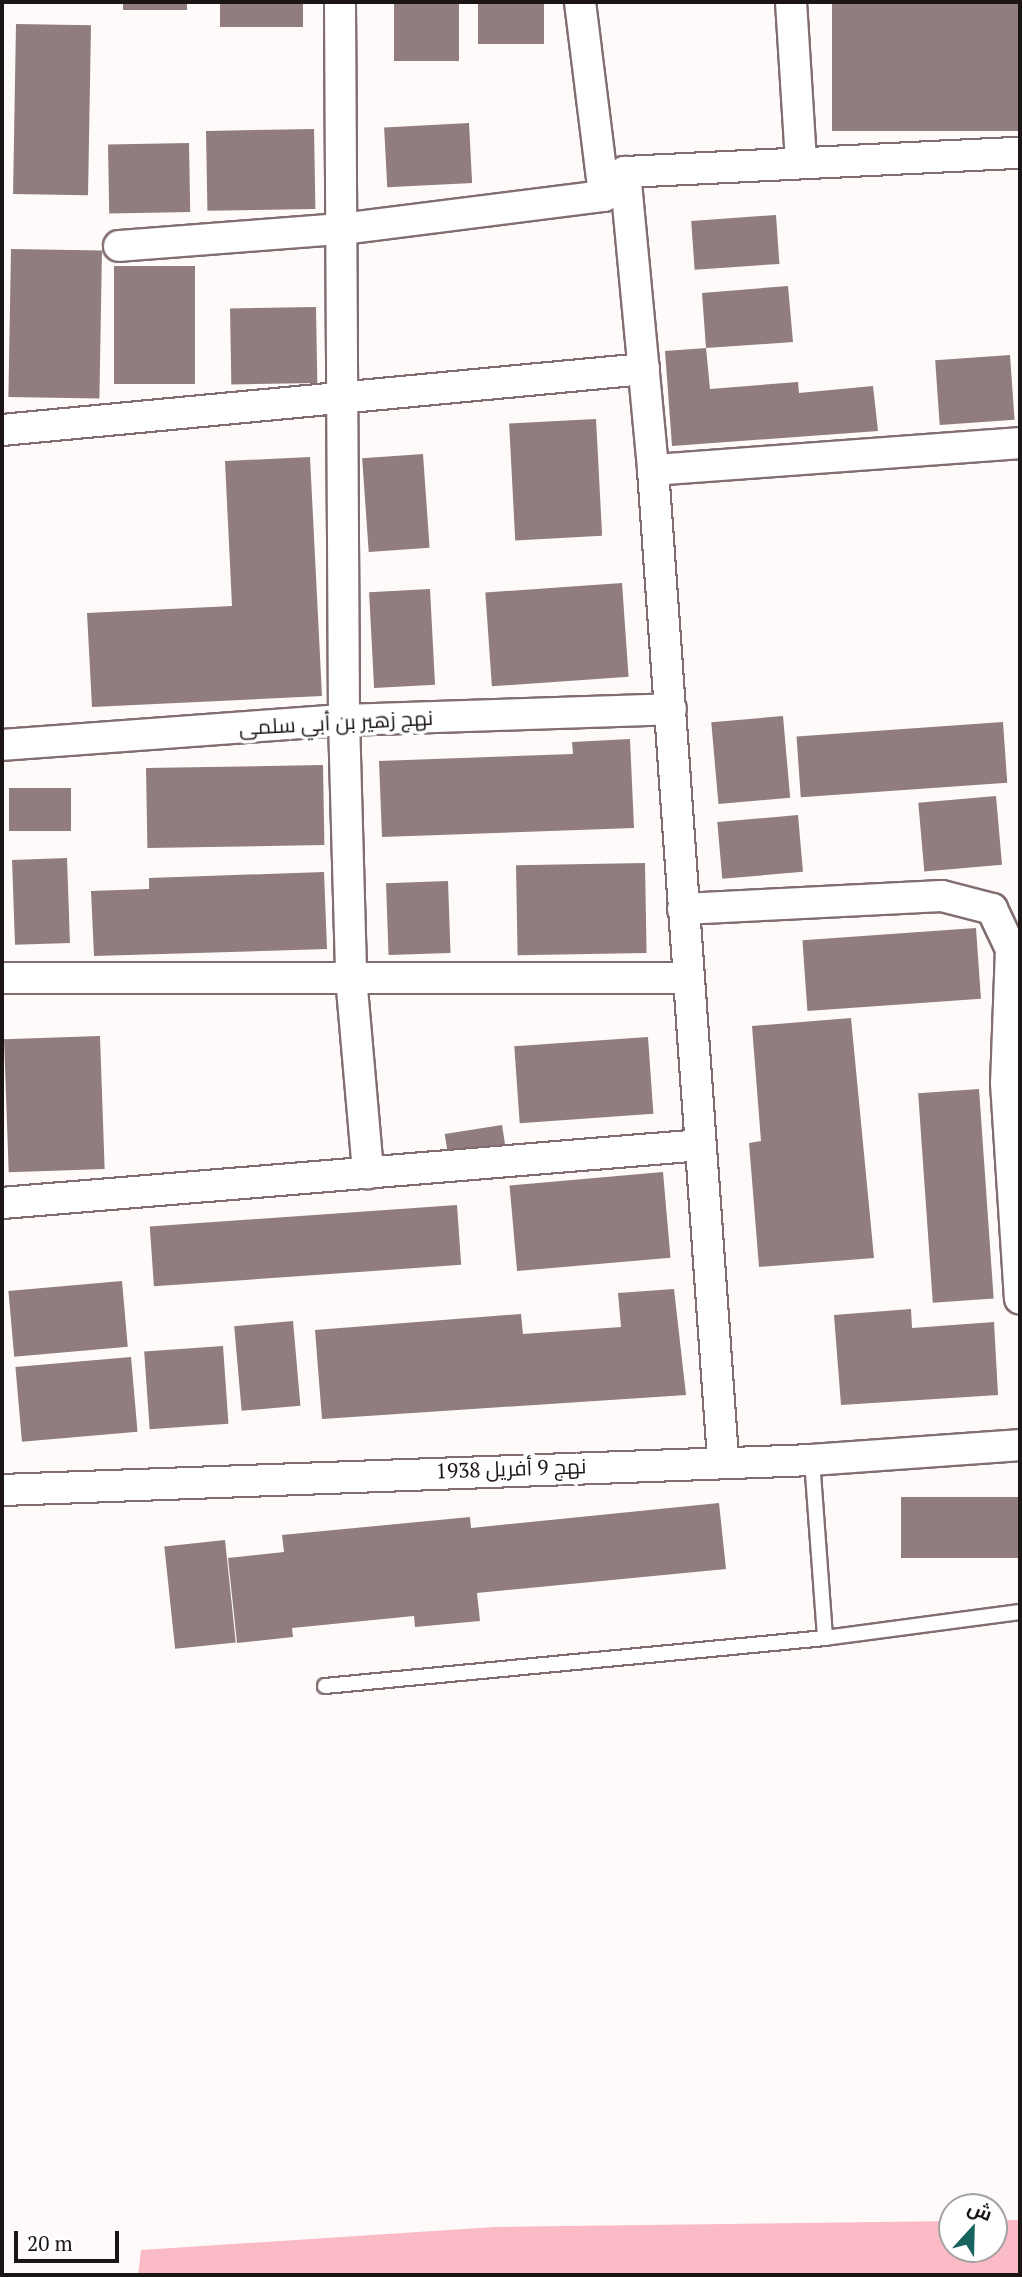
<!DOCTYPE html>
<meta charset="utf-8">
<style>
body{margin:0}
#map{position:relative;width:1022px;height:2277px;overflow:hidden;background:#fefafa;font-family:"PT Serif",Cairo,serif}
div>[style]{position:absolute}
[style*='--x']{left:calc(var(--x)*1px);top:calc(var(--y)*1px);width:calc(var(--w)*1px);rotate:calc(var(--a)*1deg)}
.green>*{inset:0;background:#fbbbc6}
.building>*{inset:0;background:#917c7f;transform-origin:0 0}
.roads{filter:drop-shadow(2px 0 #826e71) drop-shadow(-2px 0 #826e71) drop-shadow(0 2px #826e71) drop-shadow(0 -2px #826e71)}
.service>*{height:14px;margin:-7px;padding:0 7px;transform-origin:7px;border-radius:7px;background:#fff}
.minor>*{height:30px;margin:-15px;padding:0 15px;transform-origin:15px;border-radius:15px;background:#fff}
span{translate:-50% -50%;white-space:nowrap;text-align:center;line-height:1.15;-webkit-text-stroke:7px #fff;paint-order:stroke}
.street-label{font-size:21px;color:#1c1516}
.frame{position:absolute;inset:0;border:4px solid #1c1516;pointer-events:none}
.north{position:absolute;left:938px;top:2193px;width:70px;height:70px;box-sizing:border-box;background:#fff;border:2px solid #a4a1a2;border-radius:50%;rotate:22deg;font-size:19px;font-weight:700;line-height:28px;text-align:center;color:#1c1516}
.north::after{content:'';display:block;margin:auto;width:24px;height:32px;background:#17635d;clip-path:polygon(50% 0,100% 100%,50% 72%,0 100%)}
.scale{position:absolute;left:14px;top:2231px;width:105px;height:32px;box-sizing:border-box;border:4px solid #1c1516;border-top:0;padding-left:9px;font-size:21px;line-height:24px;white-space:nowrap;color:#1c1516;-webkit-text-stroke:5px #fff;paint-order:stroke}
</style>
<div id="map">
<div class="green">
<i style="clip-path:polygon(994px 2220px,1020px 2220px,1020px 2275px,138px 2275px,141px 2250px,494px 2227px,952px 2221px,952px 2249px,994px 2249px)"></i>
</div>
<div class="building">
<i style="left:123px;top:2px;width:64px;height:8px"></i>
<i style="left:220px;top:2px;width:83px;height:25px"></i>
<i style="left:394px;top:2px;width:65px;height:59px"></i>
<i style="left:478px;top:2px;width:66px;height:42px"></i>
<i style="left:832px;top:2px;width:188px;height:129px"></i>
<i style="left:16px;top:24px;width:75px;height:170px;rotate:1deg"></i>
<i style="left:469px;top:123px;width:60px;height:85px;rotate:87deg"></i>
<i style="left:314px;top:129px;width:80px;height:108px;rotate:89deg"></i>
<i style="left:189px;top:143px;width:69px;height:81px;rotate:89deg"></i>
<i style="left:776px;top:215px;width:49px;height:85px;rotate:86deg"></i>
<i style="left:11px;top:249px;width:91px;height:148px;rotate:1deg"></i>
<i style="left:195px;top:266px;width:118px;height:81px;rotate:90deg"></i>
<i style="clip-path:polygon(788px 286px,793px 342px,706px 348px,710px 389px,798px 382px,799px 393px,873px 386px,878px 431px,672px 446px,665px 351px,706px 348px,702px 293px)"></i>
<i style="left:316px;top:307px;width:76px;height:86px;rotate:89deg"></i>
<i style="left:1010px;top:355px;width:65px;height:75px;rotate:86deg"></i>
<i style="left:596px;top:419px;width:117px;height:87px;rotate:87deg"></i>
<i style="left:423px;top:454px;width:94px;height:61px;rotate:86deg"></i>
<i style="clip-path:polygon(310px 457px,322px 696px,92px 707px,87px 613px,232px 606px,225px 461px)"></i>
<i style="left:622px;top:583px;width:94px;height:137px;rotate:86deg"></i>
<i style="left:430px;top:589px;width:96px;height:61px;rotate:87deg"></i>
<i style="left:783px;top:716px;width:82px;height:72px;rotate:85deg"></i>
<i style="left:1003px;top:722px;width:61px;height:207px;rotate:86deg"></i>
<i style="clip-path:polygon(630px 739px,634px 828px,382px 837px,379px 761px,573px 754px,572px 742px)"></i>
<i style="left:323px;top:765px;width:80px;height:177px;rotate:89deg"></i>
<i style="left:9px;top:788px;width:62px;height:43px"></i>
<i style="left:996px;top:796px;width:69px;height:78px;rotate:85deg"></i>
<i style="left:798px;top:815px;width:57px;height:81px;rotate:85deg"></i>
<i style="left:67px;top:858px;width:85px;height:55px;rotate:88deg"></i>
<i style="left:645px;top:863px;width:90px;height:129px;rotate:89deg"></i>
<i style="clip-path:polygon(324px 872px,327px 949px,94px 956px,91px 891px,149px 889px,149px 878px)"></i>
<i style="left:448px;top:881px;width:72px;height:62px;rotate:88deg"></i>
<i style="left:976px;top:928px;width:71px;height:174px;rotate:86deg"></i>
<i style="clip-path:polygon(851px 1018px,874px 1258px,759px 1267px,749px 1143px,761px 1141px,752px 1026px)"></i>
<i style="left:100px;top:1036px;width:133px;height:96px;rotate:88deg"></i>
<i style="left:648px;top:1037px;width:77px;height:134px;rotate:86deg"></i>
<i style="left:979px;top:1089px;width:210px;height:61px;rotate:86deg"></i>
<i style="left:502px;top:1125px;width:26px;height:58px;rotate:81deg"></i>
<i style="left:663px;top:1172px;width:86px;height:154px;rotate:85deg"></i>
<i style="left:457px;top:1205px;width:60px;height:308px;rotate:86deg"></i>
<i style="left:122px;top:1281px;width:66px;height:114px;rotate:85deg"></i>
<i style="clip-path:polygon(674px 1289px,686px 1395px,322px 1419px,315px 1330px,521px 1314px,523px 1334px,621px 1327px,618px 1293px)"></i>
<i style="clip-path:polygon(911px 1309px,912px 1328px,994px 1322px,998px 1395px,841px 1405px,834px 1315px)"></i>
<i style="left:293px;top:1321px;width:85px;height:59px;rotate:85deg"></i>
<i style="left:223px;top:1346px;width:78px;height:79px;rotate:86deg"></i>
<i style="left:131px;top:1357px;width:75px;height:116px;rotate:85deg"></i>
<i style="left:1020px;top:1497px;width:61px;height:119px;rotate:90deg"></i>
<i style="clip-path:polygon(719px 1503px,726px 1569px,477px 1593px,480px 1621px,415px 1627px,414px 1616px,292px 1628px,293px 1637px,237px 1643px,228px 1558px,284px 1552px,282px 1535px,470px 1517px,471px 1528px)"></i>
<i style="left:225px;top:1540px;width:103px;height:61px;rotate:84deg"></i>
</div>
<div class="roads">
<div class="service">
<i style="--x:812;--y:1460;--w:178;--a:85.8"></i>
<i style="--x:325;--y:1686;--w:502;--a:-5.48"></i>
<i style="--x:825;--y:1638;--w:197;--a:-7.6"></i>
</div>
<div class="minor">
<i style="--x:340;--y:2;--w:718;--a:89.68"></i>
<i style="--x:344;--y:720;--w:257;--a:88.4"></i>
<i style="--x:351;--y:977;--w:197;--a:85"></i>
<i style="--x:580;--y:2;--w:195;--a:82.9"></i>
<i style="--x:791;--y:2;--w:159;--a:86.4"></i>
<i style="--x:625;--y:172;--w:299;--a:84.6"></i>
<i style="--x:653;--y:470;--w:991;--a:85.95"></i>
<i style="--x:119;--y:246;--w:224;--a:-4.4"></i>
<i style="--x:342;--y:229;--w:264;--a:-7.2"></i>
<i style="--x:604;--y:196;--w:32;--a:-49"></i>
<i style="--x:625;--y:172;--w:395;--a:-2.8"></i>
<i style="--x:2;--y:430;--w:645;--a:-5.43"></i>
<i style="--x:653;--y:470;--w:368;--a:-4.2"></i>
<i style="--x:2;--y:745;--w:343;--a:-4.2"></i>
<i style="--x:344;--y:720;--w:327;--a:-1.9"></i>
<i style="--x:683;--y:909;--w:259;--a:-2.9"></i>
<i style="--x:942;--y:896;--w:52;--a:14.6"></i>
<i style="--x:992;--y:909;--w:44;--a:64.6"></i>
<i style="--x:1011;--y:949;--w:134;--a:92.1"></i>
<i style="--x:1006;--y:1083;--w:216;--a:86.3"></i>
<i style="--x:2;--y:978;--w:686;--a:0"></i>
<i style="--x:2;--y:1203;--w:701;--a:-4.74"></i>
<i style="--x:2;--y:1490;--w:811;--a:-2.12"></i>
<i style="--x:812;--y:1460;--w:209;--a:-4.1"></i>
</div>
</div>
<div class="street-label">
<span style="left:336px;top:722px;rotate:-3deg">نهج زهير بن أبي سلمى</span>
<span style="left:511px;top:1468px;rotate:-2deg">نهج 9 أفريل 1938</span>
</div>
<div class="frame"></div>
<div class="north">ش</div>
<div class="scale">20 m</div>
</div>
